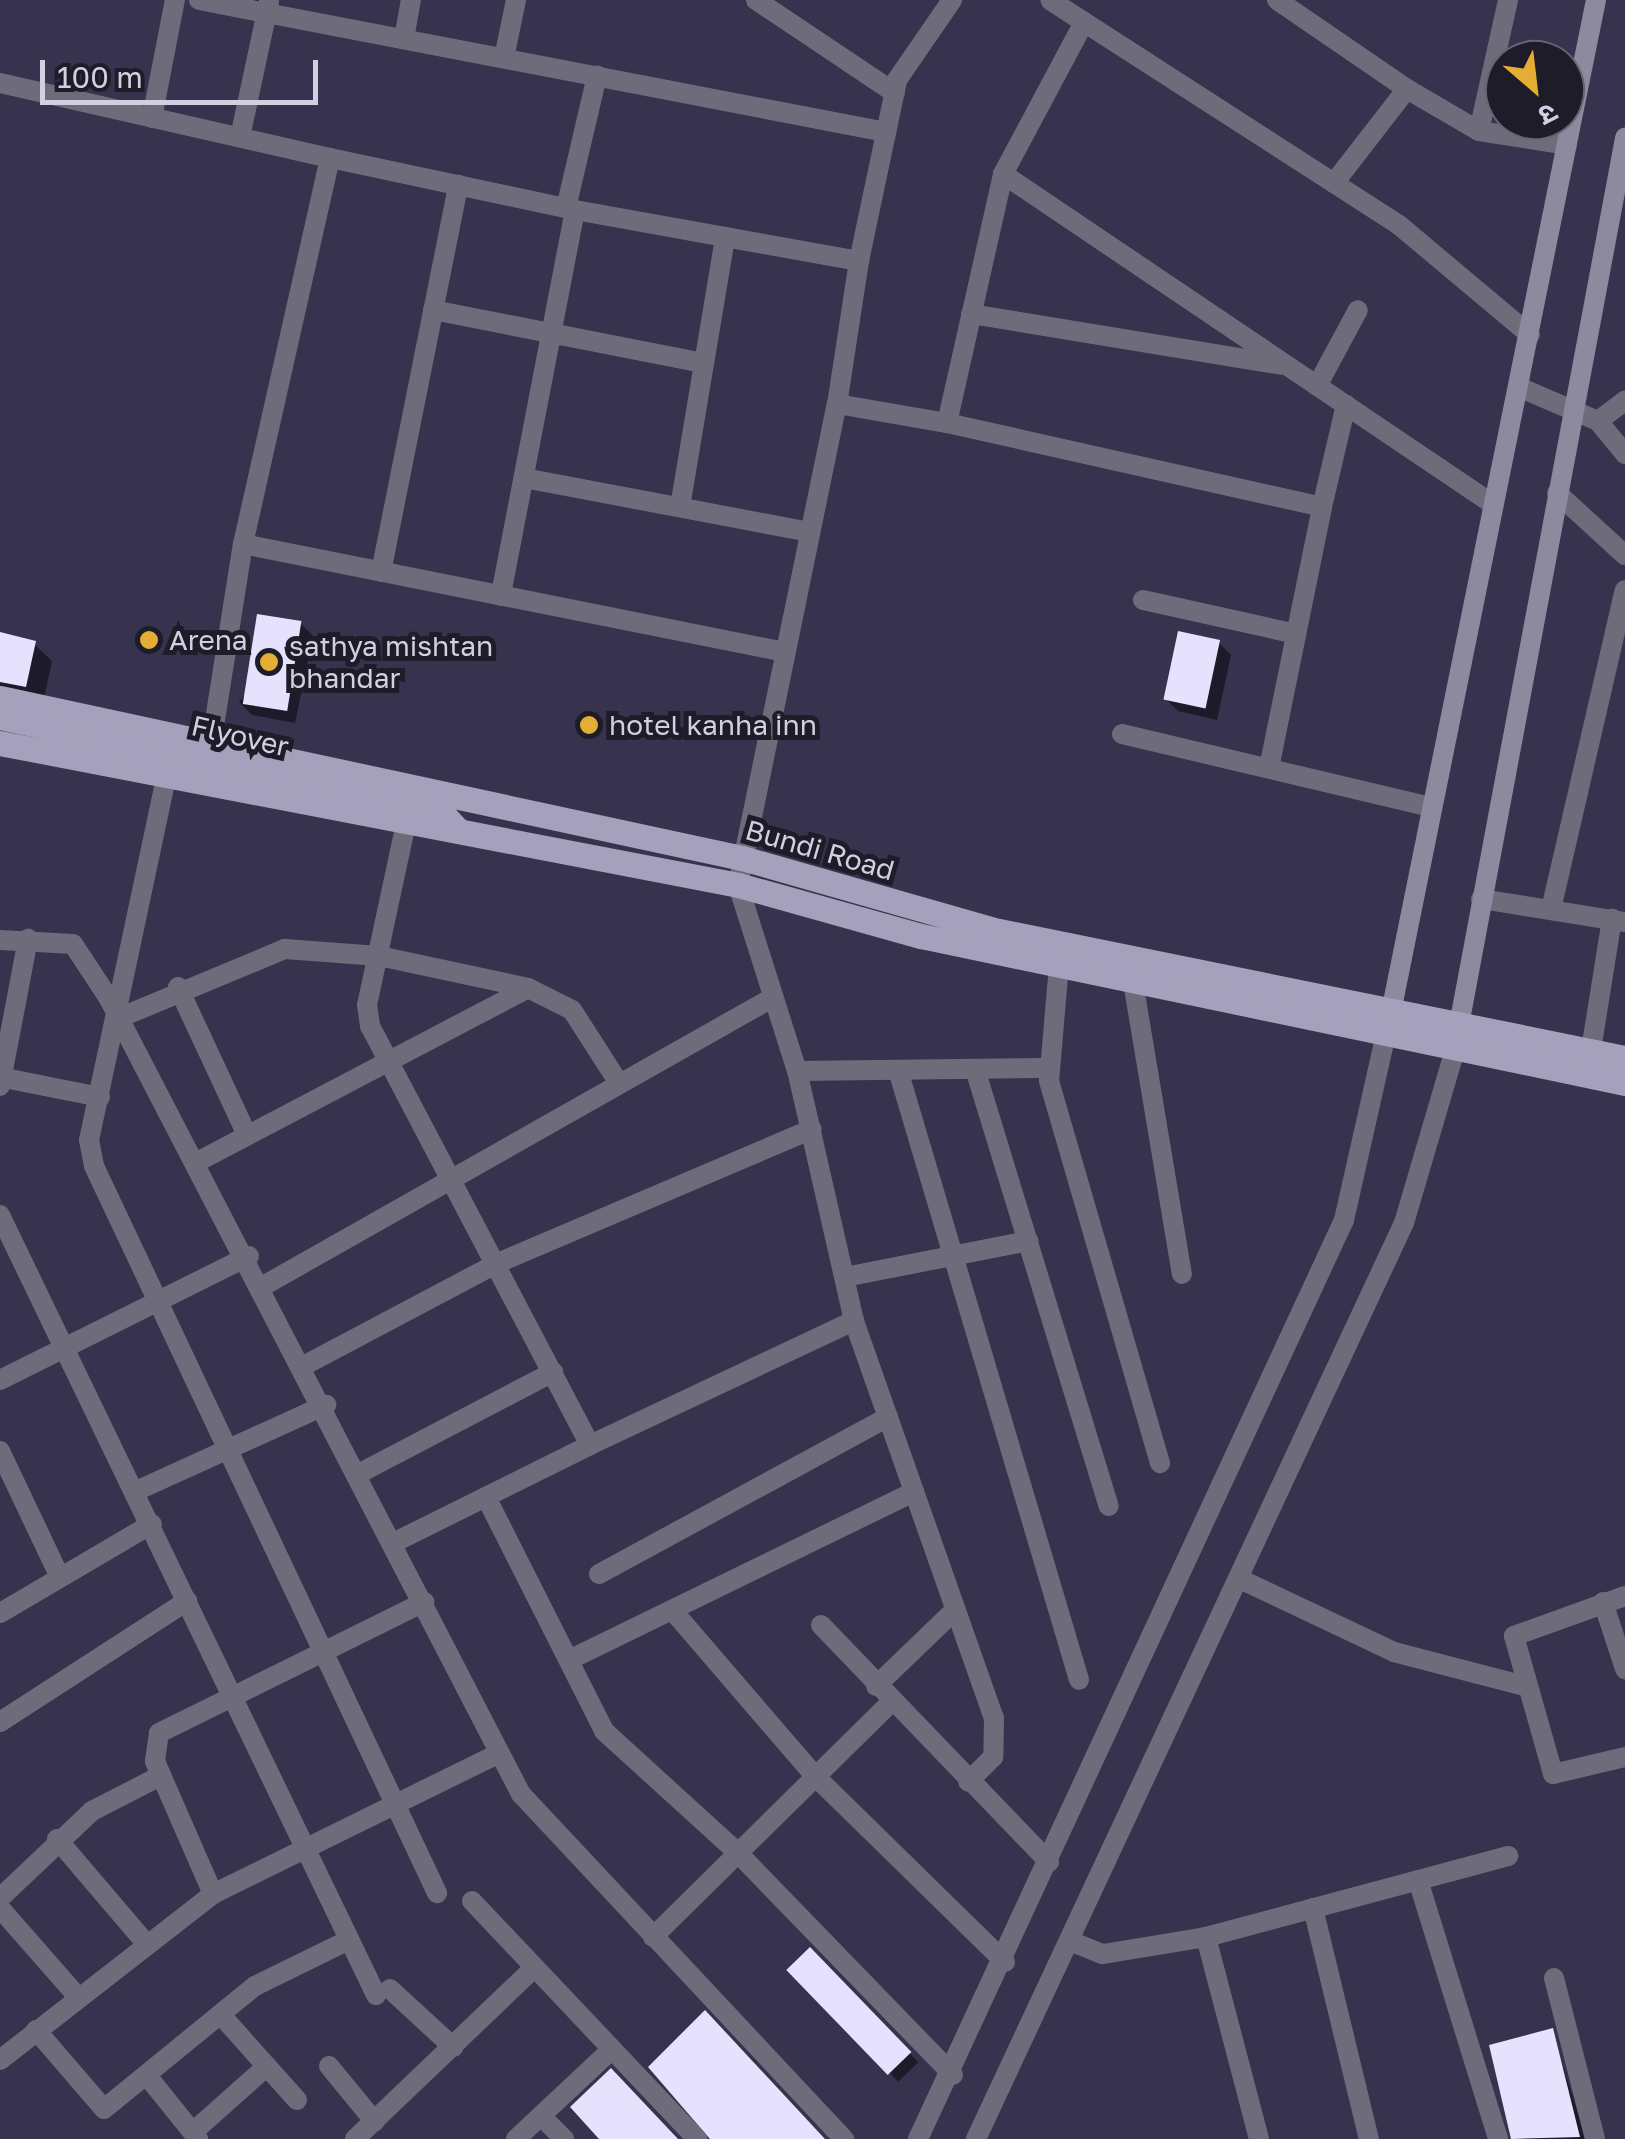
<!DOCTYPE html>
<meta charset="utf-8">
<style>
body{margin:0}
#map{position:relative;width:1625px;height:2139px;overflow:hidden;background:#37324d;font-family:"Golos Text","Noto Sans Devanagari",sans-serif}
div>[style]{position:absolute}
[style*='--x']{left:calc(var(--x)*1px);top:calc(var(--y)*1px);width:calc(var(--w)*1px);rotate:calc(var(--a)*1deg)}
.shadow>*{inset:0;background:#0007;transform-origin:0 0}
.building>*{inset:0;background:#e6e2fd;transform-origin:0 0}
.street>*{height:20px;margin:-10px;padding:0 10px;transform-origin:10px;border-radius:10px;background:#6e6c7a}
.secondary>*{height:20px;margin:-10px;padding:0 10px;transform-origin:10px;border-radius:10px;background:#8d8a9f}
.primary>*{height:25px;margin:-12.5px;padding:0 12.5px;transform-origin:12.5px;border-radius:12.5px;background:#a5a1bc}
.dots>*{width:28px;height:28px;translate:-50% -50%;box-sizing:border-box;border:5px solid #1e1c28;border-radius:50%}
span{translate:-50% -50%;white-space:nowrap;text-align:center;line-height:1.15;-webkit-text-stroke:10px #1e1c28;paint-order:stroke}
.poi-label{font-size:28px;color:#d2cfe0}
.left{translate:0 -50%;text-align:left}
.street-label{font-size:28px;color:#d2cfe0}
.north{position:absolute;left:1485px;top:40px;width:100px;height:100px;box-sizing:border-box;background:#1e1c28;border:2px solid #666472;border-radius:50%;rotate:152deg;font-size:28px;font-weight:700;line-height:40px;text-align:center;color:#d2cfe0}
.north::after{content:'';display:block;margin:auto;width:35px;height:45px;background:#e4ae35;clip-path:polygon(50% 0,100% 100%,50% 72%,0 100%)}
.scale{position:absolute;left:40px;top:60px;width:278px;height:45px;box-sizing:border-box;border:5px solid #d2cfe0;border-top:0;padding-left:12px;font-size:30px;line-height:35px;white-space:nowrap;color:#d2cfe0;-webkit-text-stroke:8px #1e1c28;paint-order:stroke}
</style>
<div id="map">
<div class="shadow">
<i style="clip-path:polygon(300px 623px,313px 636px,295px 723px,252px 715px,239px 702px)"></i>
<i style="clip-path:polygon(0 635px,34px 644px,52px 661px,43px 703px,0 695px)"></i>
<i style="clip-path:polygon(1218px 642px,1231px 655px,1217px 720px,1178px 711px,1165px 698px)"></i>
<i style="left:810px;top:1950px;width:156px;height:28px;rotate:46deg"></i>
<i style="clip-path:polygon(1552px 2031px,1586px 2139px,1515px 2139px,1492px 2047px)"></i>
</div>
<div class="building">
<i style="left:257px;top:614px;width:45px;height:91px;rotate:9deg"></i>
<i style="left:1178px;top:631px;width:43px;height:70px;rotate:12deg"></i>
<i style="clip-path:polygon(0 632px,36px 641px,26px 687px,0 682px)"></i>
<i style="left:810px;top:1947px;width:146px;height:33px;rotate:46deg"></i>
<i style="clip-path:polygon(705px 2010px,825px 2139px,710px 2139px,648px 2067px)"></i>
<i style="clip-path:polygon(1553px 2028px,1580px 2137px,1511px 2139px,1489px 2045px)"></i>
<i style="clip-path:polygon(611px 2068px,678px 2139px,599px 2139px,570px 2107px)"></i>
</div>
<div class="street">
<i style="--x:199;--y:0;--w:700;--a:10.88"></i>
<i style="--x:756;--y:0;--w:167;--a:33.8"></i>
<i style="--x:1277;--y:0;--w:158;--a:34.4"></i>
<i style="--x:1084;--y:22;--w:375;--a:32.8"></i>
<i style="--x:1399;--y:225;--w:171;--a:40"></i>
<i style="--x:404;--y:39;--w:40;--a:-80"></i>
<i style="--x:504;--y:58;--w:59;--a:-78.3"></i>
<i style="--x:0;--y:83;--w:338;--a:12.8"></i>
<i style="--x:152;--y:118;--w:120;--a:-79"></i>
<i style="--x:1479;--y:131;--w:134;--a:-77.5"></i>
<i style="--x:240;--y:137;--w:138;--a:-77.9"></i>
<i style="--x:1003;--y:174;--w:172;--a:-61.9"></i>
<i style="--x:1084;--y:22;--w:40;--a:-147.1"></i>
<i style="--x:1334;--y:183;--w:119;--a:-52.2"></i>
<i style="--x:1407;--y:89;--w:83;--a:30.3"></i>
<i style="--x:1479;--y:131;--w:89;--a:9"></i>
<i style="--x:566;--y:208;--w:136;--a:-76.8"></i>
<i style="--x:575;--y:210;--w:289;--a:10.2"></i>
<i style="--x:859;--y:261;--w:145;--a:98.7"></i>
<i style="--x:859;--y:261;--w:185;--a:-78.1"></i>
<i style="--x:897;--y:80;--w:97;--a:-55.5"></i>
<i style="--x:433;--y:310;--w:276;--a:11.1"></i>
<i style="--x:971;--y:314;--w:314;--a:9.3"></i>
<i style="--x:1317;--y:386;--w:86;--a:-61.7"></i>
<i style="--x:1521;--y:388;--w:84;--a:23.2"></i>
<i style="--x:1598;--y:421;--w:43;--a:50.7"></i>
<i style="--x:1598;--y:421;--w:34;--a:-37"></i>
<i style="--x:947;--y:423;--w:384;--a:12.6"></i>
<i style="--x:1322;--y:507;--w:105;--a:-76.8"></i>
<i style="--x:524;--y:478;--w:291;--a:10.7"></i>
<i style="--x:1557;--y:493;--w:92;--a:42.4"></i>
<i style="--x:680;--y:507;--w:274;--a:-80.5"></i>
<i style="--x:243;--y:544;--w:396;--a:-77.3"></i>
<i style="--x:330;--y:158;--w:250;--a:12"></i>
<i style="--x:575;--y:210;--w:393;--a:100.9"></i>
<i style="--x:381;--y:572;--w:395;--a:-78.7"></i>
<i style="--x:1143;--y:600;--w:157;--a:12.5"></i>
<i style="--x:1122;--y:734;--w:313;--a:13.3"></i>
<i style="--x:212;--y:739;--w:197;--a:-81"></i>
<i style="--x:243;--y:544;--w:553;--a:11.27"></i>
<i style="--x:1269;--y:768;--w:266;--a:-78.5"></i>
<i style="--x:166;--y:778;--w:370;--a:102"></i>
<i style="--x:89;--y:1140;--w:26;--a:79"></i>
<i style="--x:94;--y:1166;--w:804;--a:64.74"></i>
<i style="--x:1481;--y:899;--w:146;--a:9.1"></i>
<i style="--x:1552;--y:905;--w:323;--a:-77"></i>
<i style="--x:0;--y:940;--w:73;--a:3.1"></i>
<i style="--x:73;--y:944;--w:64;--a:56.6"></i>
<i style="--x:108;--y:997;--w:898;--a:62.61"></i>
<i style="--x:521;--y:1794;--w:473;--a:46.9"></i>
<i style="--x:1059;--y:965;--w:116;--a:94.9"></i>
<i style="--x:1049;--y:1081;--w:398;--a:73.8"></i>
<i style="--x:1133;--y:982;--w:296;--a:80.5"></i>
<i style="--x:178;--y:987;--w:163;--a:65"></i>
<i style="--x:119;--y:1018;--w:180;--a:-22.6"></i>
<i style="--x:285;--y:949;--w:94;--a:4.3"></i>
<i style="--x:379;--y:956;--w:152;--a:12.1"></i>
<i style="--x:528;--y:988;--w:49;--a:26.6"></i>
<i style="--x:572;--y:1010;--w:83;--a:57.3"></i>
<i style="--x:1591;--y:1050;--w:133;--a:-80.9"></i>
<i style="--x:975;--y:1069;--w:457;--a:73"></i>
<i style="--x:898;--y:1070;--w:636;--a:73.47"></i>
<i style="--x:797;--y:1071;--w:251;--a:-0.7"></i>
<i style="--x:0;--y:1077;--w:102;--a:11.3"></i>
<i style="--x:0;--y:1086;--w:150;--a:-79.2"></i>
<i style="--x:197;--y:1162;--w:374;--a:-27.7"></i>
<i style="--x:0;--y:1215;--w:866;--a:64.26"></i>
<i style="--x:845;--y:1277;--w:187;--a:-11.1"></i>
<i style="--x:263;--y:1286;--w:583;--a:-29.51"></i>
<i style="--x:854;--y:1321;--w:421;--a:70.6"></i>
<i style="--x:994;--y:1718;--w:39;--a:91"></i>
<i style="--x:993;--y:1757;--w:35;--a:135"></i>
<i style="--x:305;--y:1365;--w:218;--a:-27.9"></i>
<i style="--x:498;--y:1263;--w:341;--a:-23.1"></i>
<i style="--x:0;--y:1380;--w:278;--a:-26.5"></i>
<i style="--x:590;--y:1445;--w:292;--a:-25.2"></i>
<i style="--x:854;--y:1321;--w:256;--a:-102.8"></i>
<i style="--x:797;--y:1071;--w:195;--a:-107.6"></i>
<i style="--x:738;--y:885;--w:491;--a:-78.4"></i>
<i style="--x:837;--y:404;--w:112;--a:9.8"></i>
<i style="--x:947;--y:423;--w:255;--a:-77.3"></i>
<i style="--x:1003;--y:174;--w:585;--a:33.99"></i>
<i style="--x:0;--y:1451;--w:137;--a:64.6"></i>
<i style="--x:360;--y:1473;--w:218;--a:-27.6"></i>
<i style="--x:136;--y:1491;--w:209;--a:-24.4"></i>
<i style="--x:486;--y:1497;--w:262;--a:63.2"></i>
<i style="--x:604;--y:1731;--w:181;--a:42.3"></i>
<i style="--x:738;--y:1853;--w:309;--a:45.9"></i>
<i style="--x:395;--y:1542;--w:218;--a:-26.4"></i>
<i style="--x:590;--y:1445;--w:473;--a:-117.7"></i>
<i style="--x:370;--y:1026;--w:21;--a:-98"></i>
<i style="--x:367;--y:1005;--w:182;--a:-77.9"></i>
<i style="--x:599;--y:1574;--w:329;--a:-28.5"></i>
<i style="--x:1244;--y:1581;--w:166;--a:25.3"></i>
<i style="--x:1394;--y:1652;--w:131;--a:14.6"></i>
<i style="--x:1625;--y:1596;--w:118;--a:160.2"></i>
<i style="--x:1514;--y:1636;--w:143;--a:74.2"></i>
<i style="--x:1553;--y:1774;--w:74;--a:-13.3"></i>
<i style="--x:1603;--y:1602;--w:71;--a:71.8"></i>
<i style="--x:673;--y:1611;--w:218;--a:49.3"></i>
<i style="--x:815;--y:1776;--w:266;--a:44.4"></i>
<i style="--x:0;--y:1613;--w:176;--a:-30.4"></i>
<i style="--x:821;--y:1625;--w:329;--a:46.1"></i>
<i style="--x:569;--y:1660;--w:384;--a:-26"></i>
<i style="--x:876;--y:1686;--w:110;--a:-43.9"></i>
<i style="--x:0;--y:1722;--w:223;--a:-32.9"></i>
<i style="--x:57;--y:1839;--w:134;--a:49.5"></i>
<i style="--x:1418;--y:1880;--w:271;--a:72.8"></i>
<i style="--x:213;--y:1894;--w:145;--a:-113.6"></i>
<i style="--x:155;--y:1761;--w:28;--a:-82"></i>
<i style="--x:159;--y:1733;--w:296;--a:-26.3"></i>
<i style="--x:0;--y:1898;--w:127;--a:-43.4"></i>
<i style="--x:92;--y:1811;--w:76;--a:-27.2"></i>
<i style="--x:472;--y:1901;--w:328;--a:46.6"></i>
<i style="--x:0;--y:1908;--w:117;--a:48.8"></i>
<i style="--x:1313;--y:1908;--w:238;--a:76.4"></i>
<i style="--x:653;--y:1937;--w:333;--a:-44.6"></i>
<i style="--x:1206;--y:1937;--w:313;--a:-15"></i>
<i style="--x:1070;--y:1941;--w:35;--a:22"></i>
<i style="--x:1103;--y:1954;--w:104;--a:-9.4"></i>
<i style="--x:1206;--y:1937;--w:209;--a:75.3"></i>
<i style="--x:1554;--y:1978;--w:166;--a:75.7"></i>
<i style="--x:390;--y:1989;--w:86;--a:42.6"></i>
<i style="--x:221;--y:2015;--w:114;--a:48.2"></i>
<i style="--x:36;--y:2030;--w:104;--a:49.3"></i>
<i style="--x:104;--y:2109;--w:195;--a:-39.2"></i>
<i style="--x:255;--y:1986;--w:105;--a:-26.1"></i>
<i style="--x:0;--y:2060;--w:270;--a:-37.9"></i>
<i style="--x:213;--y:1894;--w:319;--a:-26.2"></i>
<i style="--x:329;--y:2066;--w:72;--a:50.6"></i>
<i style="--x:148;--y:2077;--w:80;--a:51.1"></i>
<i style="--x:541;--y:2116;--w:33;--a:45"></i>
<i style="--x:193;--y:2132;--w:99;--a:-41.7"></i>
<i style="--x:355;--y:2139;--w:246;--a:-43.7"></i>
<i style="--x:516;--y:2139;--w:130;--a:-43.1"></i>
<i style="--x:918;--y:2139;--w:1013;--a:-65.13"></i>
<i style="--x:1344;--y:1220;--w:187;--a:-77.3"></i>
<i style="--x:976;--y:2139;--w:1011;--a:-64.96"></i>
<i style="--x:1404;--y:1223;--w:180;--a:-73.6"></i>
</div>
<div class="secondary">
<i style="--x:1389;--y:1022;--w:1043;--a:-78.55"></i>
<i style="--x:1457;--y:1036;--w:914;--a:-79.4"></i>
</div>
<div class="primary">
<i style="--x:0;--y:698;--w:759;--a:12.17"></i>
<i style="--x:742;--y:858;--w:267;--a:15.9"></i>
<i style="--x:999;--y:931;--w:639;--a:11.47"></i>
<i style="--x:0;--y:717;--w:413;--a:12"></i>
<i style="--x:404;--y:803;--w:39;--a:15"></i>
<i style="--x:442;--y:813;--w:23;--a:47"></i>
<i style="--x:0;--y:743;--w:752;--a:10.89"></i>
<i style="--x:738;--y:885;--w:190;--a:15.6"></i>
<i style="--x:921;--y:936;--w:719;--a:11.79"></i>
</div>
<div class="dots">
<i style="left:149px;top:640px;background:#e4ae35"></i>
<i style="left:269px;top:662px;background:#e4ae35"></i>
<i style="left:589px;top:725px;background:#e4ae35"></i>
</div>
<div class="poi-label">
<span class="left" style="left:169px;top:640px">Arena</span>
<span class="left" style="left:289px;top:662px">sathya mishtan<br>bhandar</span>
<span class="left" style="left:609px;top:725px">hotel kanha inn</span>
</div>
<div class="street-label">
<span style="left:240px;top:736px;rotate:13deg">Flyover</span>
<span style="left:820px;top:850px;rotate:16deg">Bundi Road</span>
</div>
<div class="north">उ</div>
<div class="scale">100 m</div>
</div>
